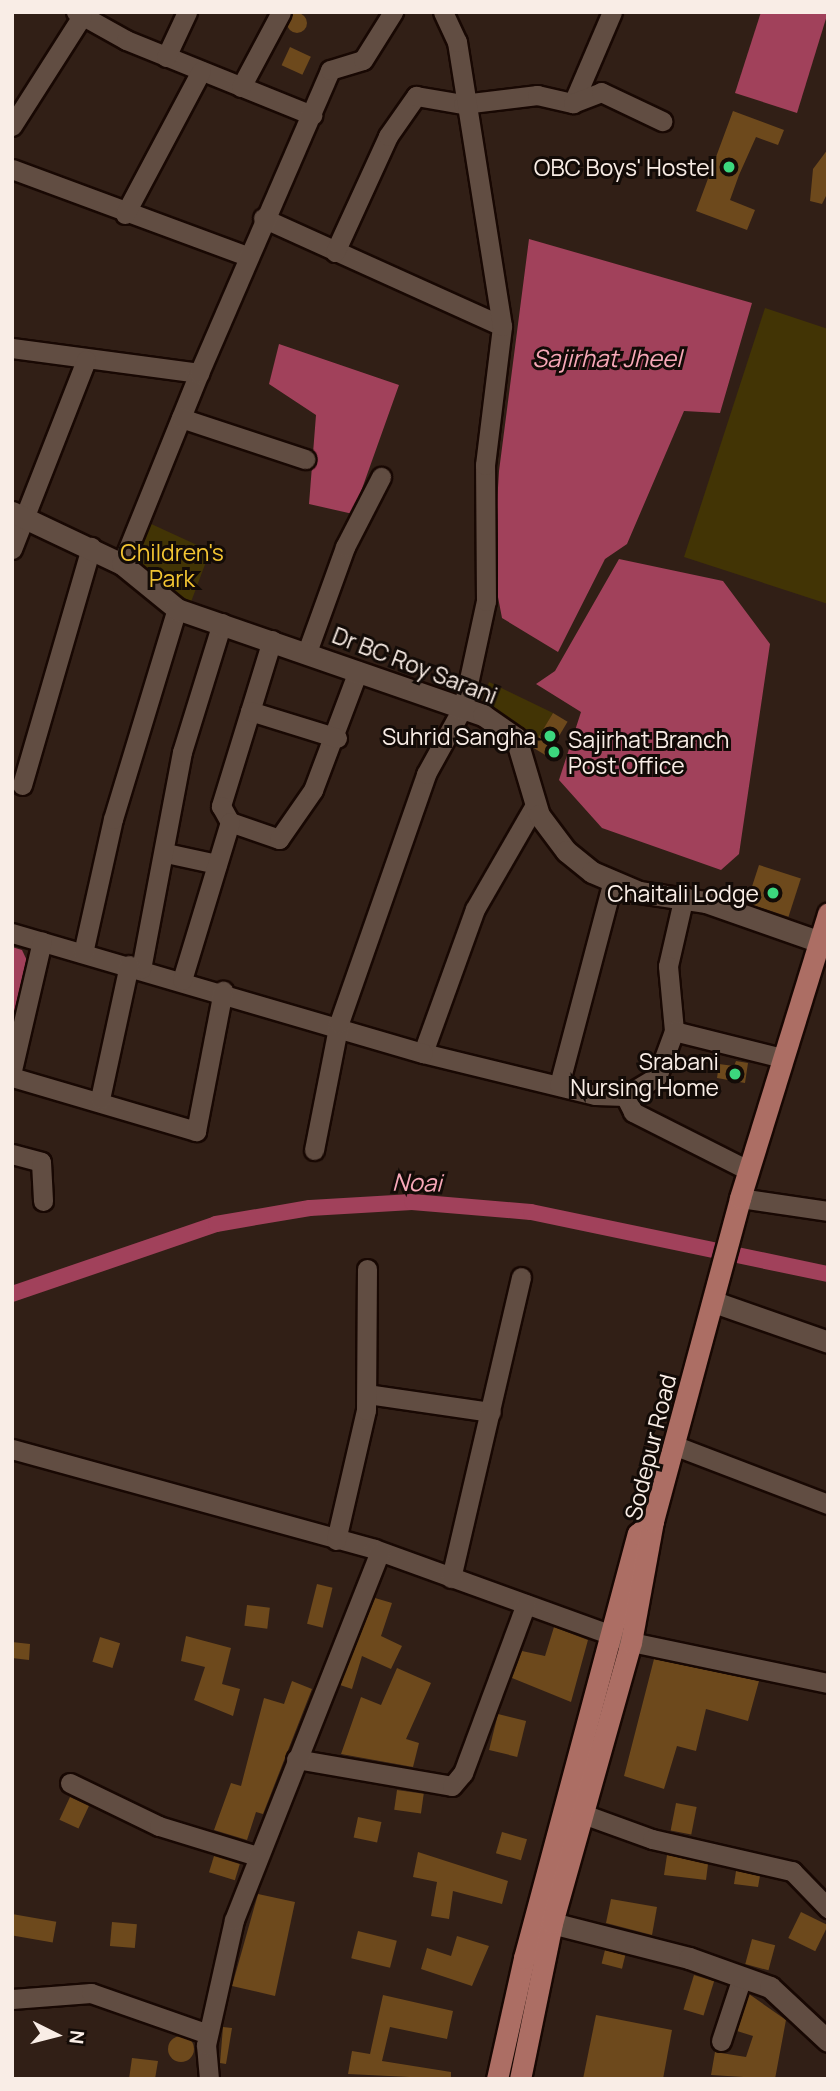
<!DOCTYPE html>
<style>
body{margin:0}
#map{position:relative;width:840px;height:2091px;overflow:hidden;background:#311f16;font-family:Manrope,sans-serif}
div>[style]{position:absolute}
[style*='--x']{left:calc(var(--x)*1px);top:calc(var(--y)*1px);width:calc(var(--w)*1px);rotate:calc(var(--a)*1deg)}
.green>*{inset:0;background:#423405}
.water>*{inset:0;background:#a1415b}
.canal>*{height:16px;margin:-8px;padding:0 8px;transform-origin:8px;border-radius:8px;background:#a1415b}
.building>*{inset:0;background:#6d491c;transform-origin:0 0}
.round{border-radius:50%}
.roads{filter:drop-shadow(2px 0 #180803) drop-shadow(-2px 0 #180803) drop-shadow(0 2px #180803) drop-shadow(0 -2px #180803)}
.minor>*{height:19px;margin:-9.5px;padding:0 9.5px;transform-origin:9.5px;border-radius:9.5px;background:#614d42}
.tertiary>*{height:21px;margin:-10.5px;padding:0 10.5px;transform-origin:10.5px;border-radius:10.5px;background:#614d42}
.primary>*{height:21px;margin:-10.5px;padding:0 10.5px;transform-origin:10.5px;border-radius:10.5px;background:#ac6e64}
.dots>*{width:19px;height:19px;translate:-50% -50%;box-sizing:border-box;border:4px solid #130b07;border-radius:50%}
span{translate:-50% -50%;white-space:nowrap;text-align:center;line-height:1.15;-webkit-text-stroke:6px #130b07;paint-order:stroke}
.poi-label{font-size:23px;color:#f9ede6}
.right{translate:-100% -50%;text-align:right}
.left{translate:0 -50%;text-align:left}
.park-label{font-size:23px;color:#f3c532}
.street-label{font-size:23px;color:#f9ede6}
.water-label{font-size:24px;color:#f7a8b8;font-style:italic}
.frame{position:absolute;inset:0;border:14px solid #f9ede6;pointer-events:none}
.north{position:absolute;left:21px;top:2000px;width:70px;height:70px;-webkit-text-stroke:5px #130b07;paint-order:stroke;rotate:96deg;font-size:19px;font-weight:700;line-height:28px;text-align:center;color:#f9ede6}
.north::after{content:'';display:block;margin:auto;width:24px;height:32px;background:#f9ede6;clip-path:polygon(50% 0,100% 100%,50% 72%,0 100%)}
</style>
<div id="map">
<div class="green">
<i style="clip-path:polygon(765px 308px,828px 329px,828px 604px,684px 557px)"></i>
<i style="clip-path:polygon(147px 522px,210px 551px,191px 602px,132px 566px)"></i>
<i style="clip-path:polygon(489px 682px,553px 713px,532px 749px,479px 711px)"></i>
</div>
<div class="water">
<i style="clip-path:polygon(761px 12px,828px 12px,797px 113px,735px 93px)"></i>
<i style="clip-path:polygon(529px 239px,752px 303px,720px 413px,684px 411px,627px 544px,605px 559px,558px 652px,502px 618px,493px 571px,499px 471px)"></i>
<i style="clip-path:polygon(279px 344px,399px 385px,353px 514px,309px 504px,316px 415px,269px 384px)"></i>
<i style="clip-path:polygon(619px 559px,723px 581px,770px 644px,739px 854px,721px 870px,602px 828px,559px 780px,581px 712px,536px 684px,555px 671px)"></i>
<i style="clip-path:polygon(12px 947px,22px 950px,31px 969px,14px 1017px)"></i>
</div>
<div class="canal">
<i style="--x:12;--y:1294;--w:216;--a:-18.9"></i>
<i style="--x:216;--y:1224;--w:95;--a:-9.7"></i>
<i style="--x:310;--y:1208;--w:102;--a:-3.4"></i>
<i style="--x:412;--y:1202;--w:119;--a:4.8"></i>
<i style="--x:531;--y:1212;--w:303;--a:11.8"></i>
</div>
<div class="building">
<i class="round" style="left:287px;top:13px;width:20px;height:20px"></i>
<i style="left:290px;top:47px;width:23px;height:20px;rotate:25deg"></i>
<i style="clip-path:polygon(733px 111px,784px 130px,778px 145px,756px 137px,739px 175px,730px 200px,755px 210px,747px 230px,696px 211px)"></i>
<i style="clip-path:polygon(828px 149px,828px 192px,822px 204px,810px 201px,813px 169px)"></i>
<i style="left:553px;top:713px;width:17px;height:40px;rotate:31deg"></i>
<i style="left:759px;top:865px;width:44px;height:40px;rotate:18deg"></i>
<i style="clip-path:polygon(736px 1061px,748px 1063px,745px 1083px,717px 1078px,719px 1064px,734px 1066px)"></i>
<i style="left:317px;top:1584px;width:16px;height:41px;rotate:14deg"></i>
<i style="clip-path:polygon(375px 1598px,392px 1603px,381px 1636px,402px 1646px,391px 1669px,362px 1656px,352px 1689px,340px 1685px)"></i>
<i style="left:247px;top:1605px;width:23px;height:21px;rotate:7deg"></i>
<i style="clip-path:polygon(554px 1627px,588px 1640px,571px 1702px,512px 1678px,522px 1651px,545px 1656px)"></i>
<i style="clip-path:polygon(186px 1636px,231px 1648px,222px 1684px,240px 1689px,233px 1716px,194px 1700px,205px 1667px,181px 1661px)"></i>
<i style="left:100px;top:1637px;width:21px;height:26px;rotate:17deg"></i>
<i style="clip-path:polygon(12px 1642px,30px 1644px,29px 1660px,12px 1658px)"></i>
<i style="clip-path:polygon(654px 1659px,759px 1681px,748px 1721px,706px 1709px,696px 1751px,677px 1746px,664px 1789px,624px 1776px)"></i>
<i style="clip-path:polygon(397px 1668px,431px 1683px,406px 1739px,419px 1743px,413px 1767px,341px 1754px,361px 1697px,381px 1705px)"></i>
<i style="clip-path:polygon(292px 1681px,312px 1689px,263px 1814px,256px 1812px,247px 1840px,214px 1830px,231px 1783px,241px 1786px,264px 1698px,284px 1704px)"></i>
<i style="left:498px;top:1714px;width:29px;height:37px;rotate:14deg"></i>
<i style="left:397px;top:1790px;width:27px;height:20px;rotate:8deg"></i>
<i style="left:70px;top:1797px;width:21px;height:25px;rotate:25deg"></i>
<i style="left:676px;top:1803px;width:21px;height:28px;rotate:11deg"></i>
<i style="left:358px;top:1817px;width:24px;height:21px;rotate:12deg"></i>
<i style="left:502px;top:1832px;width:26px;height:22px;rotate:16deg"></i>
<i style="clip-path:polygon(418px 1852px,508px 1881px,502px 1904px,453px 1891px,449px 1919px,431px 1916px,437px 1882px,413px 1877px)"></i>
<i style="clip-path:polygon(667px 1855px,708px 1864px,706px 1880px,664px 1875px)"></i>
<i style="left:214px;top:1856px;width:27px;height:17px;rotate:17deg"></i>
<i style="clip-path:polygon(736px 1871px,760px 1876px,758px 1887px,734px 1884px)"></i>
<i style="clip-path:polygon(258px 1894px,295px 1902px,275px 1996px,232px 1986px)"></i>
<i style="clip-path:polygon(611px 1899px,657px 1907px,652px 1935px,606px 1923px)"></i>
<i style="left:801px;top:1912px;width:30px;height:29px;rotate:26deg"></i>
<i style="left:12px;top:1914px;width:45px;height:21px;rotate:10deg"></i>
<i style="left:112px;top:1922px;width:25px;height:24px;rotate:5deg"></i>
<i style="left:358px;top:1931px;width:40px;height:28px;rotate:14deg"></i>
<i style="clip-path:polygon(457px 1936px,489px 1946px,472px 1986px,421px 1969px,427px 1948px,451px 1956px)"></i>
<i style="left:752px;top:1939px;width:24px;height:26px;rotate:15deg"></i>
<i style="left:605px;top:1950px;width:21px;height:14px;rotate:14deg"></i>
<i style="left:694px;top:1975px;width:21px;height:36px;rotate:17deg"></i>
<i style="clip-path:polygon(749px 1994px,786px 2020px,775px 2079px,711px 2075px,715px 2052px,746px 2057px,753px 2036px,737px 2031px)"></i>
<i style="clip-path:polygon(383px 1995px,453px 2011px,447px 2039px,390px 2027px,382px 2061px,451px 2072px,451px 2079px,348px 2074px,352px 2051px,370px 2054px)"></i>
<i style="clip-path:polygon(596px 2015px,672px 2030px,663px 2079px,583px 2079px)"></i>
<i style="clip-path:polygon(223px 2027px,232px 2028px,226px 2064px,220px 2063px)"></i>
<i class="round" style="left:168px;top:2036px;width:26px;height:26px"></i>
<i style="clip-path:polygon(132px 2058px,158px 2061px,155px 2079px,129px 2079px)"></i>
</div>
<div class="roads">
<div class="minor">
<i style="--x:76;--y:12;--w:57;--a:29.2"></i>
<i style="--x:126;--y:40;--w:201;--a:22"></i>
<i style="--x:166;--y:57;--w:50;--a:-65"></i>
<i style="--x:241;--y:87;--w:85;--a:-61.9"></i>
<i style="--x:573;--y:103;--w:99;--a:-66.8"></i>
<i style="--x:12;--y:126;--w:130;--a:-57.5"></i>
<i style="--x:12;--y:169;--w:248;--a:20.3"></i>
<i style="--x:125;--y:214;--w:162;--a:-62"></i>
<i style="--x:263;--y:218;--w:262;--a:24.3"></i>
<i style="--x:335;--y:252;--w:128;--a:-65.4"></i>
<i style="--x:388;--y:136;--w:49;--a:-55"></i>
<i style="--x:416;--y:96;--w:48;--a:9.7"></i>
<i style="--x:463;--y:104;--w:75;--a:-6.9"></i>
<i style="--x:537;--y:95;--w:37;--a:13"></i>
<i style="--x:573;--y:103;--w:30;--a:-21"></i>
<i style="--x:601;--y:92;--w:68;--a:25.4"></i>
<i style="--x:12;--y:348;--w:189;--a:7.6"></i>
<i style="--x:199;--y:373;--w:206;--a:112"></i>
<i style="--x:199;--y:373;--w:330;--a:-66.6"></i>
<i style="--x:330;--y:70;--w:34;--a:-17"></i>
<i style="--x:363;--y:60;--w:57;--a:-58"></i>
<i style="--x:181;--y:418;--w:131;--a:18.3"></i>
<i style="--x:12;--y:549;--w:203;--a:-68.6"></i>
<i style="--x:272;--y:640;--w:174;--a:107.1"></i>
<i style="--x:221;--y:806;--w:18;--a:61"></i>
<i style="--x:230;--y:822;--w:52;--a:19.1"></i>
<i style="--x:279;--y:839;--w:60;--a:-55.2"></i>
<i style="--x:313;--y:790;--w:127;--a:-69.3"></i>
<i style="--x:307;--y:652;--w:112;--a:-70.1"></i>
<i style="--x:345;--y:547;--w:79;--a:-62.8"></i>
<i style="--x:250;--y:711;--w:91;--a:17.2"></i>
<i style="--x:22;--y:785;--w:248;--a:-73.8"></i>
<i style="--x:535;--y:805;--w:120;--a:120"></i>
<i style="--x:475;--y:909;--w:153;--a:109.9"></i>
<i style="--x:423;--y:1053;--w:177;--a:13.7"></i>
<i style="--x:595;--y:1095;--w:30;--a:2"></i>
<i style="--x:625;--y:1096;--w:37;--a:-31"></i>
<i style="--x:657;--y:1077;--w:49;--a:-69.7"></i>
<i style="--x:166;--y:853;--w:52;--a:12.2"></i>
<i style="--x:684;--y:896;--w:72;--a:102.9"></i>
<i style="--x:668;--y:966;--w:65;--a:84.7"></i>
<i style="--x:674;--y:1031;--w:111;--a:14"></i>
<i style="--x:12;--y:933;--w:428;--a:16.3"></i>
<i style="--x:83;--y:953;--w:137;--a:-77.4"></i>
<i style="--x:113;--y:819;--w:220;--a:-73.1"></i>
<i style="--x:141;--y:969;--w:221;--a:-79.3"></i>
<i style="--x:182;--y:752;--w:135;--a:-72.8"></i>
<i style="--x:182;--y:980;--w:165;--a:-73.1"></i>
<i style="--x:12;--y:1070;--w:132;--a:-76.9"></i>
<i style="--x:12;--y:1077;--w:192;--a:16.4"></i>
<i style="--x:196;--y:1131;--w:143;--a:-79.1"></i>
<i style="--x:559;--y:1085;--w:211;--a:-75.2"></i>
<i style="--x:625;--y:1096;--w:18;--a:63"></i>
<i style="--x:633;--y:1112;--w:129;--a:26.8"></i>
<i style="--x:100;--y:1099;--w:137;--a:-77.8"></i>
<i style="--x:314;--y:1150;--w:129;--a:-78.9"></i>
<i style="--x:339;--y:1023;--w:264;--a:-70.7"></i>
<i style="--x:426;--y:774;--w:77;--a:-61.1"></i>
<i style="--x:463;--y:707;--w:108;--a:-77.8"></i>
<i style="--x:486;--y:601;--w:136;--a:-90.4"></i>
<i style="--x:485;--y:465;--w:140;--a:-83"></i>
<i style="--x:502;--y:326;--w:288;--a:-99"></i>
<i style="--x:457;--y:42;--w:33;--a:-115"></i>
<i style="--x:12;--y:1154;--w:30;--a:15"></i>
<i style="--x:41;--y:1162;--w:39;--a:87"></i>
<i style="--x:740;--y:1198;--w:89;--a:8.4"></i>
<i style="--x:367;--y:1394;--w:125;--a:8.3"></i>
<i style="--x:676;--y:1446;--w:163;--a:20.9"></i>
<i style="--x:12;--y:1449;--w:376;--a:15.4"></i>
<i style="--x:374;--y:1549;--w:273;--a:19.9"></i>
<i style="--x:631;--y:1642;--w:201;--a:11.8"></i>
<i style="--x:336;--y:1540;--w:133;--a:-77"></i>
<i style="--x:366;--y:1410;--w:141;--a:-89.6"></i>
<i style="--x:451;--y:1578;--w:309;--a:-76.9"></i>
<i style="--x:296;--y:1759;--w:158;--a:9.8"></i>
<i style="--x:452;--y:1786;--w:17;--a:-50"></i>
<i style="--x:463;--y:1773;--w:180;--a:-69.6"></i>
<i style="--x:70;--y:1783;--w:99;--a:25.8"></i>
<i style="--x:159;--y:1826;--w:102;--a:17"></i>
<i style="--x:583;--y:1814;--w:73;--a:19.9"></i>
<i style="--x:652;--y:1839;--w:144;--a:12.9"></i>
<i style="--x:792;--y:1871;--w:52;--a:45.8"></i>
<i style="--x:12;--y:1999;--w:79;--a:-4.3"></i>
<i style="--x:91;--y:1993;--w:124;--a:19.3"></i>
<i style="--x:721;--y:2041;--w:67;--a:-71.8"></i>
<i style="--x:209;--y:2079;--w:34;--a:-95"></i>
<i style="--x:206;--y:2045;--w:128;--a:-77.4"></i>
<i style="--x:234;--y:1920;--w:396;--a:-68.4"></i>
</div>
<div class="tertiary">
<i style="--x:12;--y:512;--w:122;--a:25.3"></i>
<i style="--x:122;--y:564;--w:71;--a:39.3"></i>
<i style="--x:177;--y:609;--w:324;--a:19.1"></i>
<i style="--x:483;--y:715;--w:40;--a:34.9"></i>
<i style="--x:516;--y:738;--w:80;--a:73.4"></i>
<i style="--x:539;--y:815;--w:45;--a:53.1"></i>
<i style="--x:566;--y:851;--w:33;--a:39"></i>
<i style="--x:592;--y:872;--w:51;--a:23.1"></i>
<i style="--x:639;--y:892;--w:68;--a:8.5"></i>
<i style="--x:706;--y:902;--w:121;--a:19.3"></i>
<i style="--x:714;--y:1302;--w:121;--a:19.3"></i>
<i style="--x:536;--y:1919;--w:158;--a:14.3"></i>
<i style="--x:689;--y:1958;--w:86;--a:19.7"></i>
<i style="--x:770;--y:1987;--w:79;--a:43"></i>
</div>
<div class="primary">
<i style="--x:497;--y:2079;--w:124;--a:-77.4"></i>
<i style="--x:524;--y:1958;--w:439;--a:-75"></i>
<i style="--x:638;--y:1534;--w:20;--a:-41"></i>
<i style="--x:520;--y:2079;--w:159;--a:-78.4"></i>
<i style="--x:552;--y:1923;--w:292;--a:-74.3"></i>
<i style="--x:631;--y:1642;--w:123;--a:-79.7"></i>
<i style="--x:653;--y:1521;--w:335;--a:-74.9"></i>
<i style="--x:740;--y:1198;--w:298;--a:-72.8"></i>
</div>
</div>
<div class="dots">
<i style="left:729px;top:167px;background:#3cd77e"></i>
<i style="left:550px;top:736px;background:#3cd77e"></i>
<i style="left:554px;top:752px;background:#3cd77e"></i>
<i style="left:773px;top:893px;background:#3cd77e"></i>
<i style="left:735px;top:1074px;background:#3cd77e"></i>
</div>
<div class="poi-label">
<span class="right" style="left:715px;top:167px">OBC Boys' Hostel</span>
<span class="right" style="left:536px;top:736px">Suhrid Sangha</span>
<span class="left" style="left:568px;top:752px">Sajirhat Branch<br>Post Office</span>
<span class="right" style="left:759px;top:893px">Chaitali Lodge</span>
<span class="right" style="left:719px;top:1074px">Srabani<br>Nursing Home</span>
</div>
<div class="park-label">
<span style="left:172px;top:565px">Children's<br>Park</span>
</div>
<div class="street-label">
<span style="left:415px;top:665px;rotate:21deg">Dr BC Roy Sarani</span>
<span style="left:650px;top:1447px;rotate:-76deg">Sodepur Road</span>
</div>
<div class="water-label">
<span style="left:607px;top:358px">Sajirhat Jheel</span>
<span style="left:417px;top:1182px;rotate:1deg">Noai</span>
</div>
<div class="frame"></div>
<div class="north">N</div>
</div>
